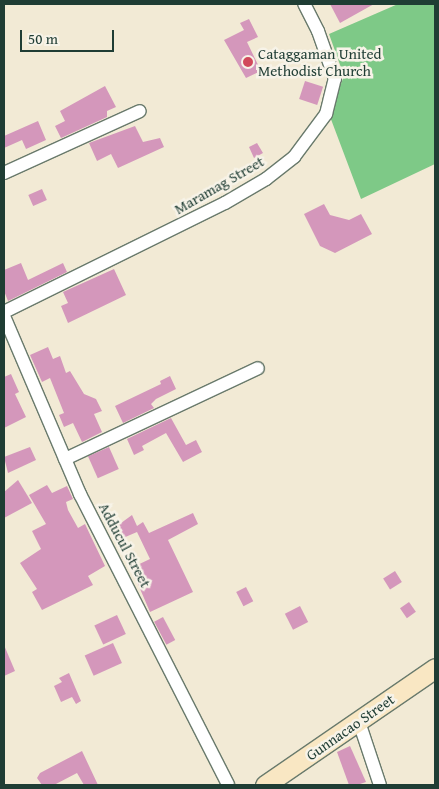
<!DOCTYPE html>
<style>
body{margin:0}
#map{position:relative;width:439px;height:789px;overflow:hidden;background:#f2ead5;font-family:"Gentium Book Plus",serif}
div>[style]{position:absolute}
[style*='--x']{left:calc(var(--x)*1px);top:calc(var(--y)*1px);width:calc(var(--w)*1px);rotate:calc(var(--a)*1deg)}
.green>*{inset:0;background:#7ec987}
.building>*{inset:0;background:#d497bb;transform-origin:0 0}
.roads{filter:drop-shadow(1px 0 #697a6c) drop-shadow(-1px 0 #697a6c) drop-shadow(0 1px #697a6c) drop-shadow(0 -1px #697a6c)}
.street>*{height:12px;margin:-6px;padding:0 6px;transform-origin:6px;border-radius:6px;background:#fff}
.secondary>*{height:19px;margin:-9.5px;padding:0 9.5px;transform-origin:9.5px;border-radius:9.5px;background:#f9e7c3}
.dots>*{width:14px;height:14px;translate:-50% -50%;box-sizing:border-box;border:2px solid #f7f3e8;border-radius:50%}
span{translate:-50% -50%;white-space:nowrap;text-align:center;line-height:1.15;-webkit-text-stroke:5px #f7f3e8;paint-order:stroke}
.poi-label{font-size:15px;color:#1f3d34}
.left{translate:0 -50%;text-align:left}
.street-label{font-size:15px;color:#1f3d34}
.frame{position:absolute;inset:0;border:5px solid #1f3d34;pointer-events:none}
.scale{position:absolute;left:20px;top:30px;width:94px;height:22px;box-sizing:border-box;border:2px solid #1f3d34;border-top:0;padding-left:6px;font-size:15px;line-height:18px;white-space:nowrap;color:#1f3d34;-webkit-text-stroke:4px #f7f3e8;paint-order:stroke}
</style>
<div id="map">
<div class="green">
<i style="clip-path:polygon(398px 4px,435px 4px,435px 164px,361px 199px,329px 114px,344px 76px,329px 34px)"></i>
</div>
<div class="building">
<i style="clip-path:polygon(330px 4px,374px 4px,340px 23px)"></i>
<i style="clip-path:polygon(249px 19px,258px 37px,247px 42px,261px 71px,246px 78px,224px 40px,244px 30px,240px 23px)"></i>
<i style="left:305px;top:81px;width:19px;height:19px;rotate:18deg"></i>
<i style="clip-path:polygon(105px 86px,116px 107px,107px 111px,107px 117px,61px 138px,55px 126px,65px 121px,60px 111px)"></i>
<i style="clip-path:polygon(38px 121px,46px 140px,26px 149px,22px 140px,4px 148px,4px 136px)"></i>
<i style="clip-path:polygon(135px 126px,143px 142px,160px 138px,164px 147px,118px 168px,111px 154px,97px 161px,89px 143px)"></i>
<i style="clip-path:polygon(257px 143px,263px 153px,254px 158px,249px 147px)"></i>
<i style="left:42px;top:189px;width:12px;height:15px;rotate:66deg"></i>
<i style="clip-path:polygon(324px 204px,330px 215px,349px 220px,361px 214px,372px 234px,335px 253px,320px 246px,304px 214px)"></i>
<i style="clip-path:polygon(21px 263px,28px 280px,63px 263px,67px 272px,8px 301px,4px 291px,4px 270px)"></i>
<i style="clip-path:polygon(114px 269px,126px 295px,68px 323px,61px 306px,68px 303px,63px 292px)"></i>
<i style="clip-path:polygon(48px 347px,53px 359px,60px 356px,66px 373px,70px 371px,84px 394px,96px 399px,102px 411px,94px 414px,102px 432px,82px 442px,73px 423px,64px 427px,59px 415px,64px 413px,50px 378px,42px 382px,30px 355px)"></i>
<i style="clip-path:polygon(11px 374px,19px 392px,15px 394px,26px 417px,4px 428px,4px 377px)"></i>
<i style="clip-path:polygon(170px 376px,176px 389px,156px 399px,151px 404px,154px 408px,123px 423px,115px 406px,161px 384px,160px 381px)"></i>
<i style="clip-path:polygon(171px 418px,186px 445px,196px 440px,202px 452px,183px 462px,166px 433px,142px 446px,144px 450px,134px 455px,127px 439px)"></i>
<i style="clip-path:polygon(30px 447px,36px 460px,8px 473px,4px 457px)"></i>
<i style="left:109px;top:447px;width:24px;height:23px;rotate:66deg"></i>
<i style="clip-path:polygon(18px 480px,32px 503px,4px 518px,4px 492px)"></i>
<i style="clip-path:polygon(47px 485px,52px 493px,67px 486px,73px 499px,66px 502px,68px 510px,78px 528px,85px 524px,105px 566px,88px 576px,93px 585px,42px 610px,32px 592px,37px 589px,20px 563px,41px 549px,32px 531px,46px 524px,29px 495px)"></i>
<i style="clip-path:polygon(193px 513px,198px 524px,168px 540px,193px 592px,150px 612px,131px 568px,150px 559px,137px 532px,123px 538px,117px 526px,132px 515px,137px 526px,143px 522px,149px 533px)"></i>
<i style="left:395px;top:571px;width:13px;height:14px;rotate:58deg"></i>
<i style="left:246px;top:587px;width:16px;height:11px;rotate:63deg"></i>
<i style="left:409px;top:602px;width:12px;height:11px;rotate:55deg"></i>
<i style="left:300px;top:606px;width:18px;height:17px;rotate:63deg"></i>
<i style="left:117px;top:615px;width:21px;height:25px;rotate:65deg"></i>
<i style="left:163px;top:617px;width:26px;height:10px;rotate:62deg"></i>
<i style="left:113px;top:643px;width:22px;height:31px;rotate:66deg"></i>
<i style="clip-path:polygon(4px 645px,15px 671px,4px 676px)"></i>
<i style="clip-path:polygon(69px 673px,81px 701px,76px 704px,72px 697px,61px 702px,54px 686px,62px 682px,59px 678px)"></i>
<i style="clip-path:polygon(350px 746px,366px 782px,357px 785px,349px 785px,337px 752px)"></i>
<i style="clip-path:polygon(82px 751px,98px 785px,84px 785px,77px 773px,54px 785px,42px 785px,37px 778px,40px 773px)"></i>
</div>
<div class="roads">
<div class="street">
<i style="--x:4;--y:173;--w:149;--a:-24.5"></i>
<i style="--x:4;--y:312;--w:246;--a:-26.3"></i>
<i style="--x:225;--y:203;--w:48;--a:-30.3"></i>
<i style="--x:266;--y:179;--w:36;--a:-38"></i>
<i style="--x:294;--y:157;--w:54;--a:-53.3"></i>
<i style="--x:326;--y:114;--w:36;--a:-76"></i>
<i style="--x:335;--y:79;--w:51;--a:-109.5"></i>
<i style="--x:318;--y:31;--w:30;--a:-117"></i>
<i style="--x:4;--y:316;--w:194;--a:66.9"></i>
<i style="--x:80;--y:494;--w:326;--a:63"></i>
<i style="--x:65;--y:459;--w:213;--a:-25.2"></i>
<i style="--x:359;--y:722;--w:66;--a:71.6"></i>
</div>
<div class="secondary">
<i style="--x:265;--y:785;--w:206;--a:-34.5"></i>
</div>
</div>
<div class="dots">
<i style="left:248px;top:62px;background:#d1495b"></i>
</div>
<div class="poi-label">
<span class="left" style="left:258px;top:62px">Cataggaman United<br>Methodist Church</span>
</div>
<div class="street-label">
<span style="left:219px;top:185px;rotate:-30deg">Maramag Street</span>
<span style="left:125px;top:545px;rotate:62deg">Adducul Street</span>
<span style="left:350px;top:727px;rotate:-35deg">Gunnacao Street</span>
</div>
<div class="frame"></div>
<div class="scale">50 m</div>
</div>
